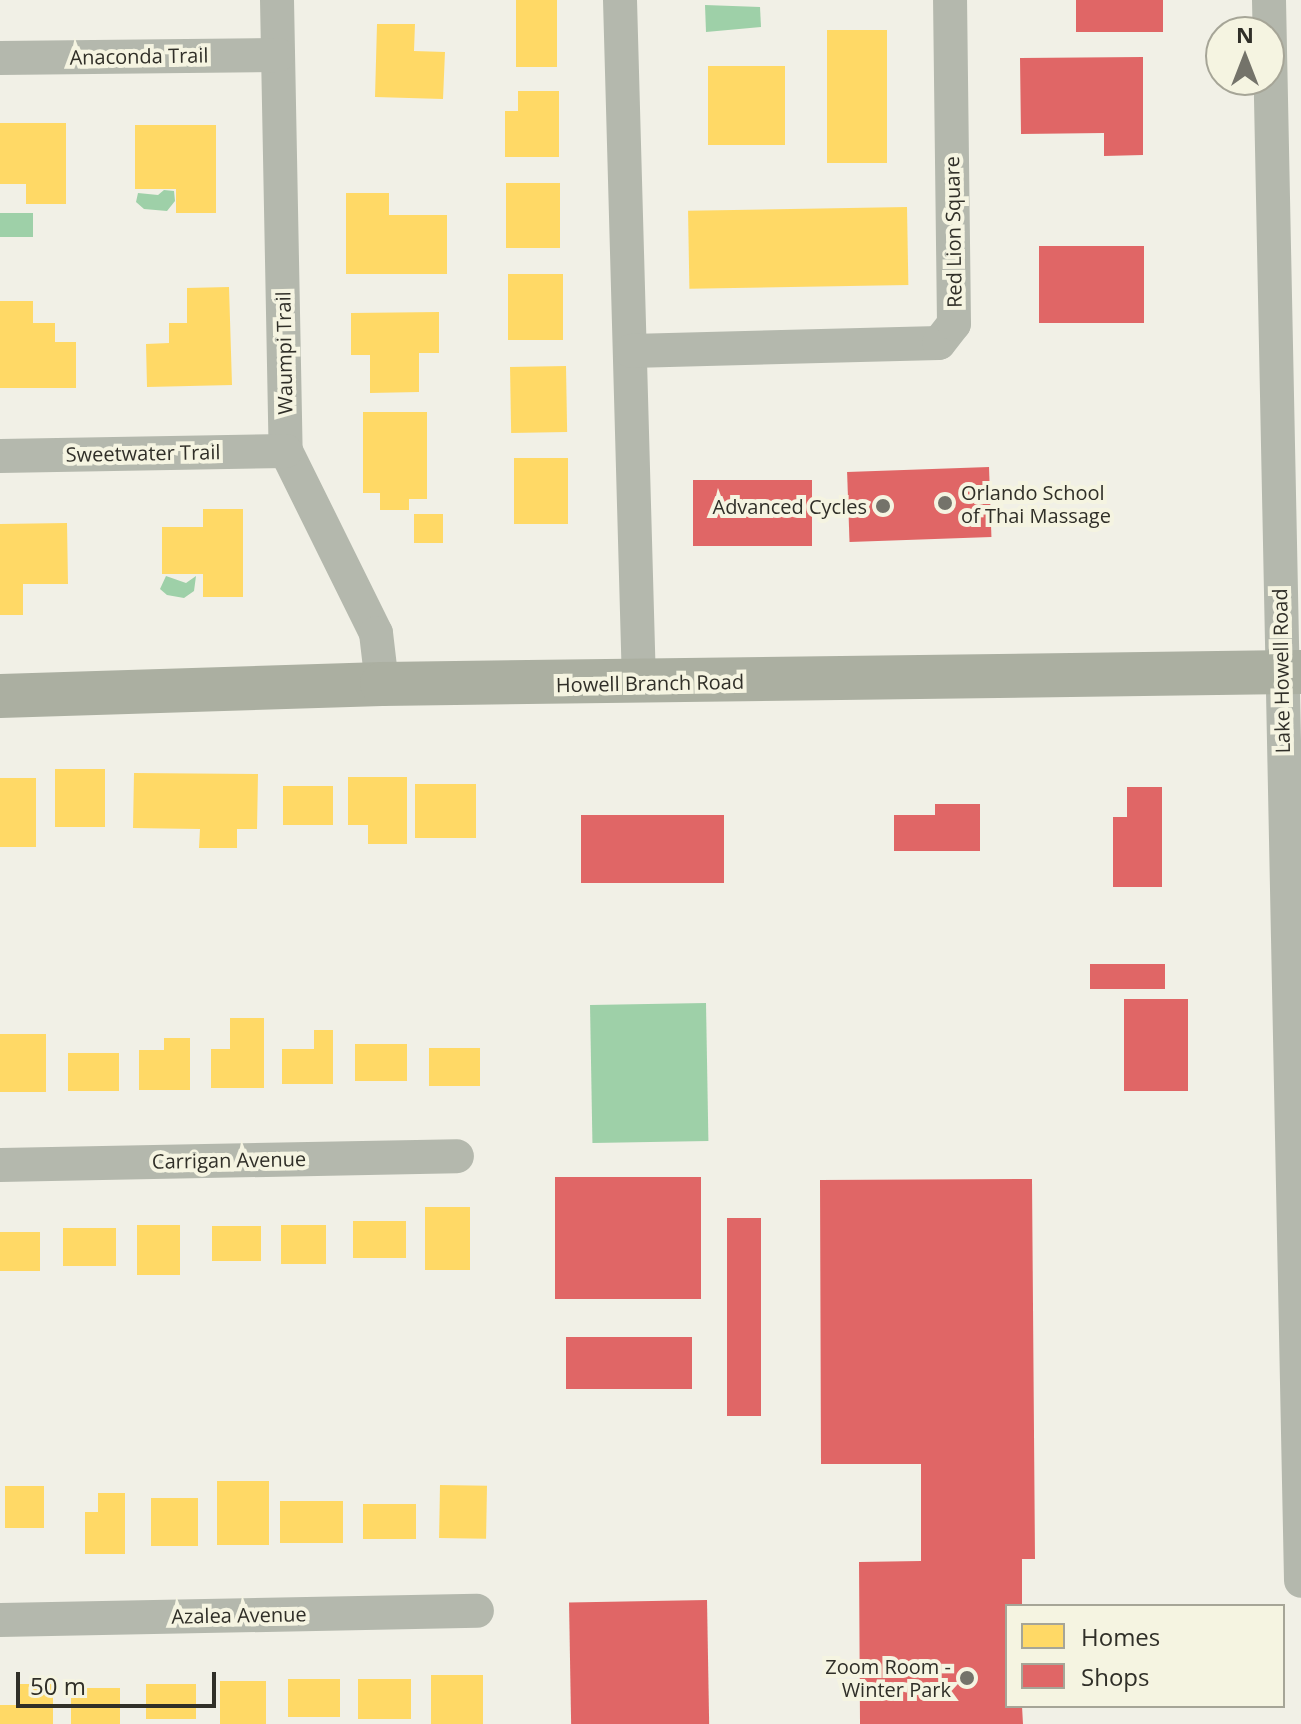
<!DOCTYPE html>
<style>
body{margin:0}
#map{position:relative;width:1301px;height:1724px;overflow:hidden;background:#f1f0e6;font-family:"Open Sans",sans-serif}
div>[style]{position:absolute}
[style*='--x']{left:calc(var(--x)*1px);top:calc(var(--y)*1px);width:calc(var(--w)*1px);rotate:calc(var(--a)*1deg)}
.water>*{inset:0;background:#9ed0a8;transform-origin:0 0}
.homes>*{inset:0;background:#ffd966;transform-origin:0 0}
.shops>*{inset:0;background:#e06666;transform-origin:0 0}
.minor>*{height:34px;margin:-17px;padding:0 17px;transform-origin:17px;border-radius:17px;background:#b4b8ad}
.major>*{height:44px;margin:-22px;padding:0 22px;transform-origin:22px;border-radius:22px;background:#abafa1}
.dots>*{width:22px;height:22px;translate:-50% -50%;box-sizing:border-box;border:4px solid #f5f4e1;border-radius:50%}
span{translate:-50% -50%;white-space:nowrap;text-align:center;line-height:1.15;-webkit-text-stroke:8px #f5f4e1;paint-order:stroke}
.street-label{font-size:20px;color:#302f28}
.poi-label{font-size:20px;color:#302f28}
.left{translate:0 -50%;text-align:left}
.right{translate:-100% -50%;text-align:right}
.legend{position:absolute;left:1005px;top:1604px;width:280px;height:104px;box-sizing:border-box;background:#f5f4e1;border:2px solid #a6a597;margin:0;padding:10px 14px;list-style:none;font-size:24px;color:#302f28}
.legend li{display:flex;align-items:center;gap:16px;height:40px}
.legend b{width:40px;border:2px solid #a6a597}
.north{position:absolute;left:1205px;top:16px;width:80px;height:80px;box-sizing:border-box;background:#f5f4e1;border:2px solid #a6a597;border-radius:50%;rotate:0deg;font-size:22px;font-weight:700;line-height:32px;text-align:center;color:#302f28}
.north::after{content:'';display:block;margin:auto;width:28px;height:36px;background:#74736a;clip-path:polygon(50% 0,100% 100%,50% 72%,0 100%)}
.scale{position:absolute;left:16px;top:1672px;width:200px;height:36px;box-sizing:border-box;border:4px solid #302f28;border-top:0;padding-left:10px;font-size:24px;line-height:28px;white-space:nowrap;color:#302f28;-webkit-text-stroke:6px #f5f4e1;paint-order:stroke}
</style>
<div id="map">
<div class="water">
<i style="clip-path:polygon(705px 5px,760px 7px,761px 27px,706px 32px)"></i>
<i style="clip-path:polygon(164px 190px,174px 191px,175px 201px,167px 211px,144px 209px,136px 202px,138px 193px,158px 195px)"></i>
<i style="left:33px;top:213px;width:24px;height:33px;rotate:90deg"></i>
<i style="clip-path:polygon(166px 576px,186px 583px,196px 576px,194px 591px,184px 598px,167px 595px,160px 589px)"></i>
<i style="left:706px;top:1003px;width:138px;height:116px;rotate:89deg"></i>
</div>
<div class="homes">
<i style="left:516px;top:0;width:41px;height:67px"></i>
<i style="clip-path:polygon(377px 24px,415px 24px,414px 51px,445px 52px,443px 99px,375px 97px)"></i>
<i style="left:827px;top:30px;width:60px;height:133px"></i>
<i style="left:708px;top:66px;width:77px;height:79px"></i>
<i style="clip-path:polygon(518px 91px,559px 91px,559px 157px,505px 157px,505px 111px,518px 111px)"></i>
<i style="clip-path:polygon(0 123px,66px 123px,66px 204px,26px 204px,26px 184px,0 184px)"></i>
<i style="clip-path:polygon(135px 125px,216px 125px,216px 213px,176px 213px,176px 189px,135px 189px)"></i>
<i style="left:506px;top:183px;width:54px;height:65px"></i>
<i style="clip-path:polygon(346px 193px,389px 193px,389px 215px,447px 215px,447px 274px,346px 274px)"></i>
<i style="left:907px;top:207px;width:78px;height:219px;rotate:89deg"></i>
<i style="left:508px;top:274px;width:55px;height:66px"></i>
<i style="clip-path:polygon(229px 287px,232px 385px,147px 387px,146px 344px,169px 343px,169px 323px,187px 323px,187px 288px)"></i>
<i style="clip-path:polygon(0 301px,33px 301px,33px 323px,55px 323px,55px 342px,76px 342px,76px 388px,0 388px)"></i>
<i style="clip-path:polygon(439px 312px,439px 353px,419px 353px,419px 392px,370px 393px,370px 355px,351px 355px,351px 313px)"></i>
<i style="left:566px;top:366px;width:66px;height:56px;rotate:89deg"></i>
<i style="clip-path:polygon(363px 412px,427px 412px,427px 499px,409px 499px,409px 510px,380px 510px,380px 493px,363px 493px)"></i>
<i style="left:514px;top:458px;width:54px;height:66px"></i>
<i style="clip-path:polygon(203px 509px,243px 509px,243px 597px,203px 597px,203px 574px,162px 574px,162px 527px,203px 527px)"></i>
<i style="left:414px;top:514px;width:29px;height:29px"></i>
<i style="clip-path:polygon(67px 523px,68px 584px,23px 584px,23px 615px,0 615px,0 524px)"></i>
<i style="left:55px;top:769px;width:50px;height:58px"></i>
<i style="clip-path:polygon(134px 773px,258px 774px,257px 829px,237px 829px,237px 848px,199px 848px,200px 829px,133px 828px)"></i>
<i style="clip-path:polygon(348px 777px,407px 777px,407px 844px,368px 844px,368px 825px,348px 825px)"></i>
<i style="left:0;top:778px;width:36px;height:69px"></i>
<i style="left:415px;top:784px;width:61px;height:54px"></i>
<i style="left:283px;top:786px;width:50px;height:39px"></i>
<i style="clip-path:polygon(230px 1018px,264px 1018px,264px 1088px,211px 1088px,211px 1049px,230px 1049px)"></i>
<i style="clip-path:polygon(314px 1030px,333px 1030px,333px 1084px,282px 1084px,282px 1049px,314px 1049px)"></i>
<i style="left:0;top:1034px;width:46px;height:58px"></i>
<i style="clip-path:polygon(164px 1038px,190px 1038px,190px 1090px,139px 1090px,139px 1050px,164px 1050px)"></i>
<i style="left:355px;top:1044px;width:52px;height:37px"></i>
<i style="left:429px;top:1048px;width:51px;height:38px"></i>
<i style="left:68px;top:1053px;width:51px;height:38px"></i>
<i style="left:425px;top:1207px;width:45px;height:63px"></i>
<i style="left:353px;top:1221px;width:53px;height:37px"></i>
<i style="left:137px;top:1225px;width:43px;height:50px"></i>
<i style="left:326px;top:1225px;width:39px;height:45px;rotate:90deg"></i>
<i style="left:261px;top:1226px;width:35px;height:49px;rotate:90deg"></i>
<i style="left:63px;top:1228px;width:53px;height:38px"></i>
<i style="left:0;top:1232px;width:40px;height:39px"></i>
<i style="left:217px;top:1481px;width:52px;height:64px"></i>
<i style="left:440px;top:1485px;width:47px;height:53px;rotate:1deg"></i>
<i style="left:5px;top:1486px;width:39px;height:42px"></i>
<i style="clip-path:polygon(98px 1493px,125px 1493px,125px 1554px,85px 1554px,85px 1512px,98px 1512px)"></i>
<i style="left:151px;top:1498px;width:47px;height:48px"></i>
<i style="left:280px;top:1501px;width:63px;height:42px"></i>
<i style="left:363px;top:1504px;width:53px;height:35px"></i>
<i style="left:431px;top:1675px;width:52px;height:49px"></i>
<i style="left:288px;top:1679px;width:52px;height:38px"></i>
<i style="left:358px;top:1679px;width:53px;height:40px"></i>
<i style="left:220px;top:1681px;width:46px;height:43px"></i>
<i style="clip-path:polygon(20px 1684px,53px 1684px,53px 1724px,0 1724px,0 1705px,20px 1705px)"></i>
<i style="left:146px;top:1684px;width:50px;height:35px"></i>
<i style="left:71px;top:1688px;width:49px;height:36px"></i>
</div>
<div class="shops">
<i style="left:1076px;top:0;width:87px;height:32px"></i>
<i style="clip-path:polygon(1143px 57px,1143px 155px,1104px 156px,1104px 133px,1021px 134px,1020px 58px)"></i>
<i style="left:1144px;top:246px;width:77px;height:105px;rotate:90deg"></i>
<i style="left:989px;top:467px;width:70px;height:142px;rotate:88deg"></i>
<i style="left:693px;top:480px;width:119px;height:66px"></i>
<i style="clip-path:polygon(1127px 787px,1162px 787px,1162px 887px,1113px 887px,1113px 817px,1127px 817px)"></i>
<i style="clip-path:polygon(935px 804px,980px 804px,980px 851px,894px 851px,894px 815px,935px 815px)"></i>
<i style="left:581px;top:815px;width:143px;height:68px"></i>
<i style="left:1090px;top:964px;width:75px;height:25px"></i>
<i style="left:1124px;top:999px;width:64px;height:92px"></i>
<i style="left:555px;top:1177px;width:146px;height:122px"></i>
<i style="clip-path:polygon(1032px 1179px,1035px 1559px,1022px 1559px,1022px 1606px,1007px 1606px,1007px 1706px,1022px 1706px,1023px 1724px,860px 1724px,859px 1562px,921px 1561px,921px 1464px,821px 1464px,820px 1180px)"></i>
<i style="left:727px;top:1218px;width:34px;height:198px"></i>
<i style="left:566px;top:1337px;width:126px;height:52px"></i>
<i style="left:707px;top:1600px;width:124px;height:138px;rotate:89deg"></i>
</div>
<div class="minor">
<i style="--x:277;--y:0;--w:451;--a:88.9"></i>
<i style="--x:286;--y:451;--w:203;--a:63.7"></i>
<i style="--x:376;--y:633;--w:51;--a:83.3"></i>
<i style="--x:620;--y:0;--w:684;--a:88.41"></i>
<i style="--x:1269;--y:0;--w:1581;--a:88.84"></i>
<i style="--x:0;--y:58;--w:278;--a:-0.6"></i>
<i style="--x:631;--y:351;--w:308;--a:-1.5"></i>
<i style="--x:939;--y:343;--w:24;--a:-52"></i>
<i style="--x:954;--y:324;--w:324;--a:-90.7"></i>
<i style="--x:0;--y:456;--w:286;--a:-1"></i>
<i style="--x:0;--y:1165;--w:457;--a:-1.1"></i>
<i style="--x:0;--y:1620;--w:477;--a:-1.1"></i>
</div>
<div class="major">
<i style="--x:0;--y:696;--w:382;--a:-1.8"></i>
<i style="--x:382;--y:684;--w:919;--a:-0.75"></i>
</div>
<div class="dots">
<i style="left:945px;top:503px;background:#74736a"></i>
<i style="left:883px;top:506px;background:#74736a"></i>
<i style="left:967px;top:1678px;background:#74736a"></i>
</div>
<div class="street-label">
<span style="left:139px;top:56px;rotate:-1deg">Anaconda Trail</span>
<span style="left:953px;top:232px;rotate:-91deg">Red Lion Square</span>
<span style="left:284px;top:353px;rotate:-91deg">Waumpi Trail</span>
<span style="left:143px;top:453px;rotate:-1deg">Sweetwater Trail</span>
<span style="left:1281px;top:671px;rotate:-91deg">Lake Howell Road</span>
<span style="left:650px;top:683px;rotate:-1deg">Howell Branch Road</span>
<span style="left:229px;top:1160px;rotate:-1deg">Carrigan Avenue</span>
<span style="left:239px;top:1615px;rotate:-1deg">Azalea Avenue</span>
</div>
<div class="poi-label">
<span class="left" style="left:961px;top:504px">Orlando School<br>of Thai Massage</span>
<span class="right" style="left:867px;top:506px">Advanced Cycles</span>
<span class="right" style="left:951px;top:1678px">Zoom Room -<br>Winter Park</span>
</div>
<ul class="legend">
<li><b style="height:22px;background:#ffd966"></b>Homes</li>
<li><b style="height:22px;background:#e06666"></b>Shops</li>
</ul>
<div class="north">N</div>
<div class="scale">50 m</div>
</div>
